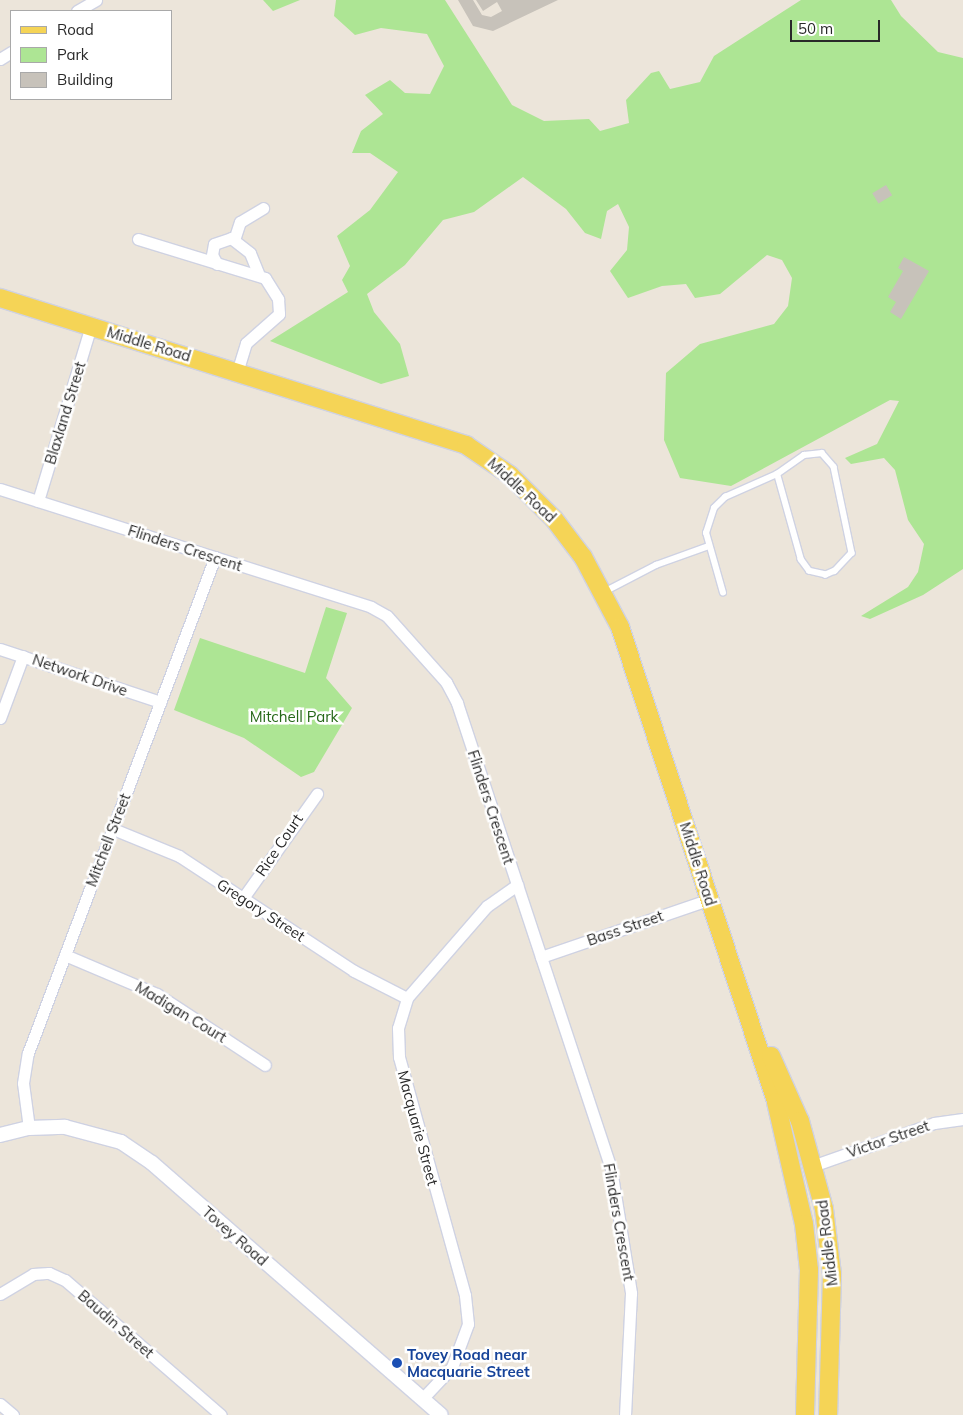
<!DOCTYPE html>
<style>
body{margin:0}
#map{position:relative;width:963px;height:1415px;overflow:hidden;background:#ece5da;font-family:Mulish,sans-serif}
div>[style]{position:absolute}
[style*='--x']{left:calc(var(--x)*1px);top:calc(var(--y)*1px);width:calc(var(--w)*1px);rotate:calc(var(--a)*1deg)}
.green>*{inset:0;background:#ade594}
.building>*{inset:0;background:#c7c2ba;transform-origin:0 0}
.roads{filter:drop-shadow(1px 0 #cfd2e2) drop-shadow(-1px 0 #cfd2e2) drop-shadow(0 1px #cfd2e2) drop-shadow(0 -1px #cfd2e2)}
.service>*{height:5.5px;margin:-2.75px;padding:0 2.75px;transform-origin:2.75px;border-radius:2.75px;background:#fff}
.minor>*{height:11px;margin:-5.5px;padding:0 5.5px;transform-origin:5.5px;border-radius:5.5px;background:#fff}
.tertiary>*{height:14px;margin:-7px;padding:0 7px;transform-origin:7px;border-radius:7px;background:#fff}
.primary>*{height:18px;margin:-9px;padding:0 9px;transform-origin:9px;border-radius:9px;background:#f5d456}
.dots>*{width:14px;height:14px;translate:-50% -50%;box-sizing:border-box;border:2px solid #fff;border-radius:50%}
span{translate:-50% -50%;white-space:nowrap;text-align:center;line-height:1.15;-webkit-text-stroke:5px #fff;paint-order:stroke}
.street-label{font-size:15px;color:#292929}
.park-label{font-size:15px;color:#256717}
.transit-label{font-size:15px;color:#164399;font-weight:700}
.left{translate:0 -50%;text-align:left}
.legend{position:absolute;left:10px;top:10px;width:162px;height:90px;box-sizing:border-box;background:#fff;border:1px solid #a9a9a9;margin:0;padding:6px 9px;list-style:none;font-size:15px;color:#292929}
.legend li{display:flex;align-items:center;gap:10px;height:25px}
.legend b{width:25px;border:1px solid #a9a9a9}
.scale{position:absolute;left:790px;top:20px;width:90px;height:22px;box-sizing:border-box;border:2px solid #292929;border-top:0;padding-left:6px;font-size:15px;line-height:18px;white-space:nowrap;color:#292929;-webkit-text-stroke:4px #fff;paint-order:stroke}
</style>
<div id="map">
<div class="green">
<i style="clip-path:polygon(263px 0,300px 0,273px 11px)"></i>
<i style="clip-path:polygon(336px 0,445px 0,512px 105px,544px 121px,589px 119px,600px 131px,629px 123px,626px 100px,651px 73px,659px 71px,670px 89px,700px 82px,714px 56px,801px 0,891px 0,901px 16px,938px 52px,963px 58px,963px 569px,923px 595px,870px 619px,861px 616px,908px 587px,918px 572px,924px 544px,908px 520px,895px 470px,884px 458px,851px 464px,845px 458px,877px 444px,899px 401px,890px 400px,731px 486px,680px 478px,664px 440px,666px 373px,700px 344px,774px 324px,788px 306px,792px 278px,782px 260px,767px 255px,720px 294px,695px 298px,686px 284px,662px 286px,628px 298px,610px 271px,627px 250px,629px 227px,618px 204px,607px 211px,601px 239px,585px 233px,566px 209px,523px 177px,474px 212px,443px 220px,405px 265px,367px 294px,374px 312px,400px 344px,409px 376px,381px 384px,270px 341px,348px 292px,342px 280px,350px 266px,337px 236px,370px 210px,398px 172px,370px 153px,352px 153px,361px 131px,383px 114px,365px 95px,390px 80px,405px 93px,430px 94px,444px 66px,427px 34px,381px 28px,355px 35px,334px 16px)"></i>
<i style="clip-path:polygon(326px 607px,347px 613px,326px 678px,352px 708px,314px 772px,301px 777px,244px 738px,174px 710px,200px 638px,305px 673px)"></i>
</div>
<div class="building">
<i style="clip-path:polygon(458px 0,473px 0,482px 15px,491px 17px,502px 11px,497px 2px,483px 11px,476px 0,558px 0,493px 31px,473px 26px)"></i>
<i style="left:886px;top:185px;width:12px;height:16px;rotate:59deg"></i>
<i style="clip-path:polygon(904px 257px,929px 271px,901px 319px,890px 312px,896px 302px,888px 297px,903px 271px,898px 268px)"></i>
</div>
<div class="roads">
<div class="service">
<i style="--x:604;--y:592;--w:59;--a:-27.4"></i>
<i style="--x:656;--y:565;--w:56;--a:-19.7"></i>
<i style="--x:723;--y:593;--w:62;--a:-105.8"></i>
<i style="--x:706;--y:533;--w:26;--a:-72"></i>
<i style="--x:714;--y:508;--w:16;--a:-45"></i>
<i style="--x:725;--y:497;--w:57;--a:-23.9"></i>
<i style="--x:777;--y:474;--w:33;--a:-35"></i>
<i style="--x:804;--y:455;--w:18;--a:-6"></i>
<i style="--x:822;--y:453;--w:18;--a:49"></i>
<i style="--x:834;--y:467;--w:88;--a:78.2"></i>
<i style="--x:852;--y:553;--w:25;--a:133"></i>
<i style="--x:835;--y:571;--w:10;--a:156"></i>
<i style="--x:826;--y:575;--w:17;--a:-167"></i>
<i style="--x:809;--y:571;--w:14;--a:-126"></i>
<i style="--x:801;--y:560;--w:89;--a:-105.6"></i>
</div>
<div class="minor">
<i style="--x:77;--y:11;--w:22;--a:-30"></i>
<i style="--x:0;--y:59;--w:13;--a:-32"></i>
<i style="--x:138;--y:239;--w:133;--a:17.1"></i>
<i style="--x:265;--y:278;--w:25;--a:58"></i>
<i style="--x:278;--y:299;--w:15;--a:86"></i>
<i style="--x:279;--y:314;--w:44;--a:138.7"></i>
<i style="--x:246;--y:343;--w:30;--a:107"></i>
<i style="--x:234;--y:240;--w:19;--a:-72"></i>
<i style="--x:240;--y:222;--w:27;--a:-31"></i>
<i style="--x:217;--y:264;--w:10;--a:-119"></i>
<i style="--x:212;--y:255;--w:11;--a:-80"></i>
<i style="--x:214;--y:244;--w:18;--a:-19"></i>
<i style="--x:231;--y:238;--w:24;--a:38"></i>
<i style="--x:250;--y:253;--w:22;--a:68"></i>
<i style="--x:0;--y:489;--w:389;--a:17.6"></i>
<i style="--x:371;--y:607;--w:18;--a:29"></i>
<i style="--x:387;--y:616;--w:89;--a:48.2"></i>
<i style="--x:446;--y:682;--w:24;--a:62"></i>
<i style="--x:457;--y:703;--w:491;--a:71.7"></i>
<i style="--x:611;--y:1169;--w:126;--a:80.8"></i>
<i style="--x:631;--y:1293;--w:122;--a:92.8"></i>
<i style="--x:38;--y:501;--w:183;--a:-73.2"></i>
<i style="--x:0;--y:649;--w:169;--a:18.3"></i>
<i style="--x:0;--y:718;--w:66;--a:-69.6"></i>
<i style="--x:113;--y:829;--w:71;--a:22.2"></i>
<i style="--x:179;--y:856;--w:209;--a:33.3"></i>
<i style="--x:354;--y:971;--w:59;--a:27"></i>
<i style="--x:243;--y:898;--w:128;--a:-54.6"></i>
<i style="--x:65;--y:955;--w:100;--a:23"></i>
<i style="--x:157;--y:994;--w:129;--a:33.3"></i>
<i style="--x:541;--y:957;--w:179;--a:-18.9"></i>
<i style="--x:29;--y:1128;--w:45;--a:-97.6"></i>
<i style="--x:23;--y:1083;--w:30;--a:-81"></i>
<i style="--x:28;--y:1053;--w:530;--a:-69.34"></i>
<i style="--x:815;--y:1165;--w:126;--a:-19.4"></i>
<i style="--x:934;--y:1123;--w:29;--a:-8"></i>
<i style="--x:0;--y:1294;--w:39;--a:-31"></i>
<i style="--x:33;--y:1274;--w:16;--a:-4"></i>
<i style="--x:49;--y:1273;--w:17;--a:24"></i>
<i style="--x:65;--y:1280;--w:206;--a:40.9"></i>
<i style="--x:422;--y:1399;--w:44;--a:-46.8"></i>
<i style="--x:452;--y:1367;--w:46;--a:-69.6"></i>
<i style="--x:468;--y:1324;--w:29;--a:-96"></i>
<i style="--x:465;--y:1295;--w:247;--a:-105.5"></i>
<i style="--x:399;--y:1057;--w:29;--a:-92"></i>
<i style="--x:398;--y:1028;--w:31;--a:-73"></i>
<i style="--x:407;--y:998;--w:122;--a:-49"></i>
<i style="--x:487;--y:906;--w:37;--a:-35"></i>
<i style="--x:0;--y:1404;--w:17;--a:40"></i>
</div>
<div class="tertiary">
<i style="--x:0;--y:1135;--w:30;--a:-14"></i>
<i style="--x:29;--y:1128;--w:36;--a:-2"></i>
<i style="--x:65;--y:1127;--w:58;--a:15"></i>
<i style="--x:121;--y:1142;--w:37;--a:34"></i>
<i style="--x:152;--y:1163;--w:383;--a:41.1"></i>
</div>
<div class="primary">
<i style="--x:0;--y:298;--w:489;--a:17.5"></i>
<i style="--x:466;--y:445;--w:53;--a:34.3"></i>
<i style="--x:510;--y:475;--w:62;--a:45"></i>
<i style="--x:554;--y:519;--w:48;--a:52.7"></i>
<i style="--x:583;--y:557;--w:79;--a:62.1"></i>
<i style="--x:620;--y:627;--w:500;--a:71.8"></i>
<i style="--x:776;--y:1102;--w:125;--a:77.1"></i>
<i style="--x:804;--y:1224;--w:46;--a:83.8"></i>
<i style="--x:809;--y:1270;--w:145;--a:91.6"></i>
<i style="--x:771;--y:1056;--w:71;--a:66"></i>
<i style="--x:800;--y:1121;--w:91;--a:74.7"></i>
<i style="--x:824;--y:1209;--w:65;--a:83"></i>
<i style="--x:832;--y:1274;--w:141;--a:91.6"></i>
</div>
</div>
<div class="dots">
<i style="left:397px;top:1363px;background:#1a4fb4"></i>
</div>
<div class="street-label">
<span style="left:149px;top:344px;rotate:17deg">Middle Road</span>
<span style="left:65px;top:413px;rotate:-73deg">Blaxland Street</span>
<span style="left:522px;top:490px;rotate:43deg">Middle Road</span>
<span style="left:185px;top:548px;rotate:18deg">Flinders Crescent</span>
<span style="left:80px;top:675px;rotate:19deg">Network Drive</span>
<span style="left:491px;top:807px;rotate:72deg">Flinders Crescent</span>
<span style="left:108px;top:840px;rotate:-69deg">Mitchell Street</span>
<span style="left:279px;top:845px;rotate:-56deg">Rice Court</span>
<span style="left:698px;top:864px;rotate:72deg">Middle Road</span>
<span style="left:261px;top:910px;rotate:33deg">Gregory Street</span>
<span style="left:625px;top:928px;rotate:-19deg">Bass Street</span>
<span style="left:181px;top:1012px;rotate:31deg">Madigan Court</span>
<span style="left:418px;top:1128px;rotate:75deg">Macquarie Street</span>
<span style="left:888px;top:1139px;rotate:-19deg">Victor Street</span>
<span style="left:619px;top:1222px;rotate:80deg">Flinders Crescent</span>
<span style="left:235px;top:1236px;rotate:41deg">Tovey Road</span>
<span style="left:827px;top:1243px;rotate:-97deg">Middle Road</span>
<span style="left:116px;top:1324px;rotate:41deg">Baudin Street</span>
</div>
<div class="park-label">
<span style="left:294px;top:717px">Mitchell Park</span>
</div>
<div class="transit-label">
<span class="left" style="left:407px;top:1363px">Tovey Road near<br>Macquarie Street</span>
</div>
<ul class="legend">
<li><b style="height:6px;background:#f5d456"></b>Road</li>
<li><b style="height:14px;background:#ade594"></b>Park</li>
<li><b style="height:14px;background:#c7c2ba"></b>Building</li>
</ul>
<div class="scale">50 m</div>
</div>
